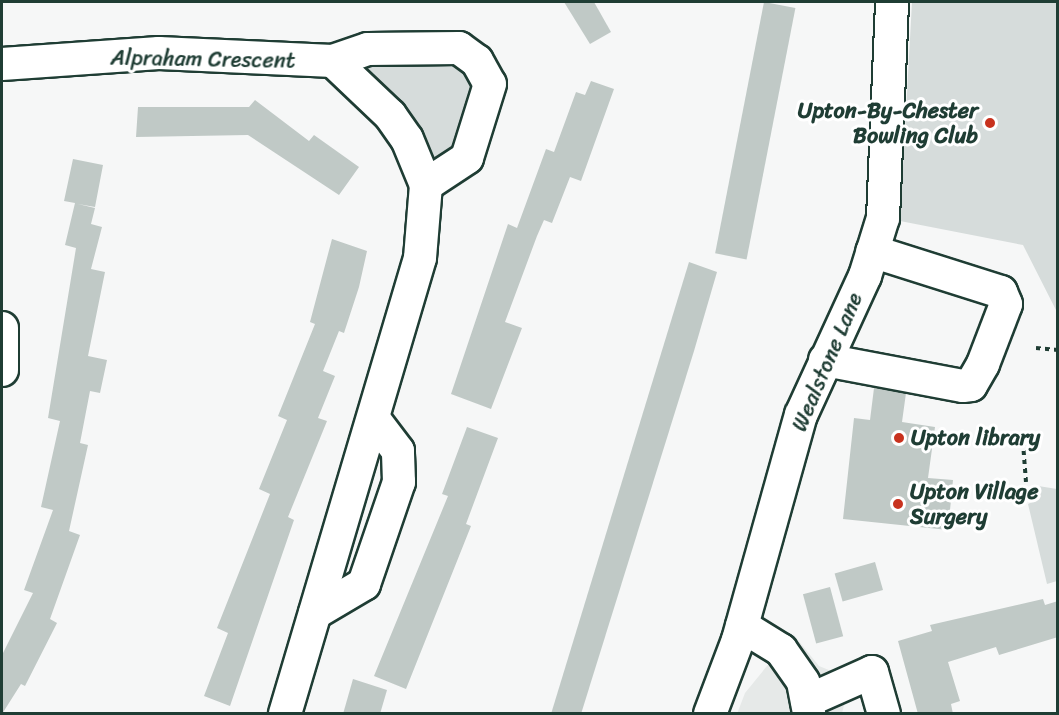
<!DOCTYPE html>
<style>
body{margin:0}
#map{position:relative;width:1059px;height:715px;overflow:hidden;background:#f6f7f7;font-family:Sriracha,sans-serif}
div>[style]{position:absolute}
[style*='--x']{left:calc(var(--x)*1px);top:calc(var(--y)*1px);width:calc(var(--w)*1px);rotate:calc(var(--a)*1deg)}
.built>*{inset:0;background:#e6e9e8}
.green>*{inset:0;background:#d6dcdb}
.building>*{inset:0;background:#c0c9c6;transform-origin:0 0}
.path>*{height:4px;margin-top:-2px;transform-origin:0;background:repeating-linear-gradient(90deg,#1f3d34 0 4.5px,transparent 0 9px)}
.roads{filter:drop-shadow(2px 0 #1f3d34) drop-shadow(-2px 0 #1f3d34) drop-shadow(0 2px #1f3d34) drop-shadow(0 -2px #1f3d34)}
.minor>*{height:32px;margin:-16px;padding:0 16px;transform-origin:16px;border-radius:16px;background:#fff}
.dots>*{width:16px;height:16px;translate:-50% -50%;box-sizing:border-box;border:3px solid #fff;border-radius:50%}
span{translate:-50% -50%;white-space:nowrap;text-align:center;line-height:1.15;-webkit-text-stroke:6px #fff;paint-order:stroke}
.street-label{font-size:22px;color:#1f3d34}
.poi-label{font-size:22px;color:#1f3d34;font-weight:700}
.right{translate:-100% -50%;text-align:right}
.left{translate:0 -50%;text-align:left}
.frame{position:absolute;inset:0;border:3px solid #1f3d34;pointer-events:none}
</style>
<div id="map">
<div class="built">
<i style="clip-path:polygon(793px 634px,819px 666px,851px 679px,842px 713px,737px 714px,745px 693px)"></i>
</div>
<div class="green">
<i style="clip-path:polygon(912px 2px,1057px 2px,1057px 312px,1023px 245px,900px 221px)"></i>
<i style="clip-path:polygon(443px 58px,464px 68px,476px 92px,460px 150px,439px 165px,428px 157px,364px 70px,371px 61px)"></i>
<i style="clip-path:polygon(1032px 485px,1057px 489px,1057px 581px,1047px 584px,1028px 504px,1036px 500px)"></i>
</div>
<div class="building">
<i style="clip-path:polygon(564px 2px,594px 2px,611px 32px,590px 44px)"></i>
<i style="left:764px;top:2px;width:32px;height:256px;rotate:11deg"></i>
<i style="clip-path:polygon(591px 81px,614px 89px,581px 181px,570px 177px,552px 223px,544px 220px,537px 236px,505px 322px,522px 328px,491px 409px,451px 394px,508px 224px,517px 228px,546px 149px,554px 152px,576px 92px,585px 95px)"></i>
<i style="clip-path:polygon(255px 100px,309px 141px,314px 135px,359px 167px,339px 195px,248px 135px,136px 137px,138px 107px,249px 107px)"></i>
<i style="clip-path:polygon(73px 159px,103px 165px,95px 207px,78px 204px,95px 208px,91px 224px,102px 227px,91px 269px,105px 272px,88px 356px,107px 360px,100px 393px,90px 391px,80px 443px,88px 445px,69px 531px,80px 535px,50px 619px,57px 623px,25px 686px,21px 684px,2px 714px,2px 655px,33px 593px,24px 590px,53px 510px,41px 507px,60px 421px,48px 418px,76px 248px,65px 245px,75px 203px,64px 201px)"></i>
<i style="clip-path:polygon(332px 239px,367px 251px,359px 287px,344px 333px,339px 331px,323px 371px,335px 376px,318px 418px,327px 421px,288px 517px,294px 520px,230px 706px,204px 696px,228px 633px,217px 628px,270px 494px,259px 489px,287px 420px,278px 416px,315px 324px,310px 322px)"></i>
<i style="clip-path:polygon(689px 262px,717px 272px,694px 351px,581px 714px,551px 714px)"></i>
<i style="clip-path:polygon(874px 388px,906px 393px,902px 422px,935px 427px,928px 478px,953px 480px,948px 530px,843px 519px,854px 418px,870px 420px)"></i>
<i style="clip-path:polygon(467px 427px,498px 438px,466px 524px,471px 526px,406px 689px,374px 676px,448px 496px,442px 494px)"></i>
<i style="left:875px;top:562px;width:29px;height:42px;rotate:74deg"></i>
<i style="left:830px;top:587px;width:51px;height:28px;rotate:75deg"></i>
<i style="clip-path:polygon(1043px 599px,1045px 605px,1058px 601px,1058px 637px,999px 655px,996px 647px,948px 662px,960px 701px,951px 704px,953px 714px,918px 714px,898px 641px,932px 631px,930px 625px)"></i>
<i style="clip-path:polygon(353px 679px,387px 690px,380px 714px,343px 714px)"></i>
</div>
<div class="path">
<i style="--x:1036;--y:348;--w:22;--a:5"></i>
<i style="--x:997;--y:495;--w:24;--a:9"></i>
<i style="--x:1021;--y:499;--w:18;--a:-74"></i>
<i style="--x:1026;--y:482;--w:52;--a:-94.4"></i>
</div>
<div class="roads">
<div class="minor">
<i style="--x:333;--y:61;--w:79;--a:43.5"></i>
<i style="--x:390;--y:115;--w:29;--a:55"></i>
<i style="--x:407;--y:139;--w:50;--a:67.6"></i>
<i style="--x:2;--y:64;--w:157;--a:-4"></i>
<i style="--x:159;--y:53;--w:174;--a:2.6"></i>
<i style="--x:333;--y:61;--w:37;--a:-19"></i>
<i style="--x:368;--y:49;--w:91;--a:-0.6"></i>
<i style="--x:459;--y:48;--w:22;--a:36"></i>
<i style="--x:477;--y:61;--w:26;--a:61"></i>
<i style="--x:490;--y:84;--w:77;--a:107.3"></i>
<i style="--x:467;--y:158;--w:49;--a:146.6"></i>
<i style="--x:426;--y:185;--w:73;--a:94.7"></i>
<i style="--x:420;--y:258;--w:476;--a:106.5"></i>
<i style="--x:2;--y:328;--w:42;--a:90"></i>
<i style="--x:825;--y:360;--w:140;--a:10.7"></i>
<i style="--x:963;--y:386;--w:8;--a:-7"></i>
<i style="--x:971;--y:385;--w:24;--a:-60"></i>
<i style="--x:983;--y:364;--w:64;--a:-69"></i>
<i style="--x:1006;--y:304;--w:13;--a:-113"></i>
<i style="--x:1001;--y:292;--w:135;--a:-162.4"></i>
<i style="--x:315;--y:613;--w:57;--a:-30.6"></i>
<i style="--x:364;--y:584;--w:108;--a:-71.1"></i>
<i style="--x:399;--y:482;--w:31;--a:-92"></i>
<i style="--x:398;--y:451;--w:40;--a:-127"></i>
<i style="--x:742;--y:626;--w:46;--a:31.6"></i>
<i style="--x:781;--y:650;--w:39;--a:55"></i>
<i style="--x:803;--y:682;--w:33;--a:79"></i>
<i style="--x:807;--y:701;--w:71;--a:-24"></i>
<i style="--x:872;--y:672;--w:44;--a:74.1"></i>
<i style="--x:710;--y:714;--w:79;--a:-69.3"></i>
<i style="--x:738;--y:640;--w:234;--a:-74.4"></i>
<i style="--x:801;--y:415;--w:153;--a:-65.3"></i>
<i style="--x:865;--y:276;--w:61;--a:-72.8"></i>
<i style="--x:883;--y:218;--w:216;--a:-87.6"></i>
</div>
</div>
<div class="dots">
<i style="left:990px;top:123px;background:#c8321e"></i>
<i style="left:899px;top:438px;background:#c8321e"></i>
<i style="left:898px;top:504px;background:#c8321e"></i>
</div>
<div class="street-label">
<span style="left:203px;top:59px;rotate:1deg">Alpraham Crescent</span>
<span style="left:827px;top:362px;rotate:-67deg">Wealstone Lane</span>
</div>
<div class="poi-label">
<span class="right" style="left:978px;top:123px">Upton-By-Chester<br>Bowling Club</span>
<span class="left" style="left:911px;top:438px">Upton library</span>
<span class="left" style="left:910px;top:504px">Upton Village<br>Surgery</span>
</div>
<div class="frame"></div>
</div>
